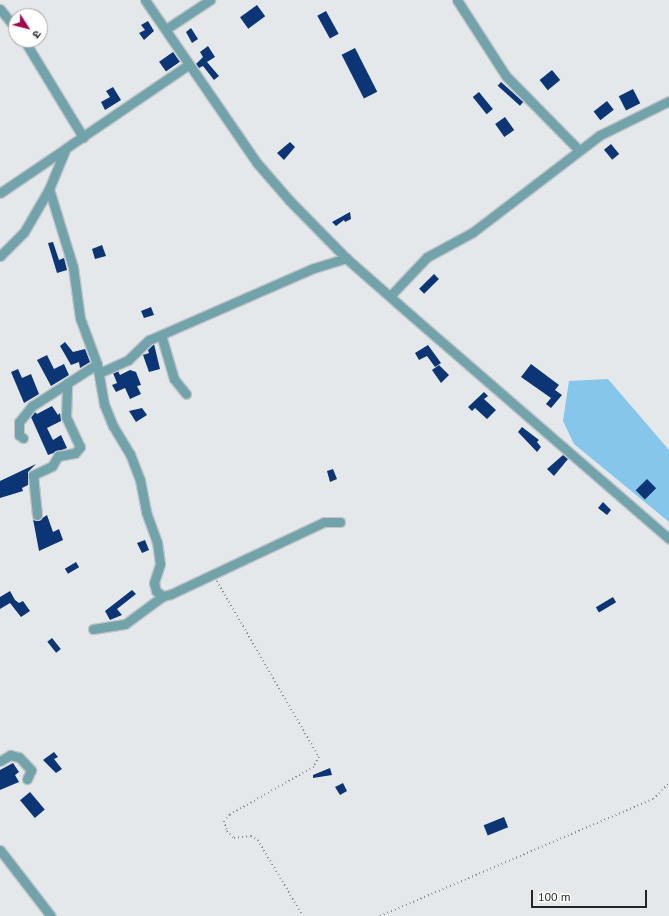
<!DOCTYPE html>
<meta charset="utf-8">
<style>
body{margin:0}
#map{position:relative;width:669px;height:916px;overflow:hidden;background:#e4e8eb;font-family:"PT Sans","Noto Sans Devanagari",sans-serif}
div>[style]{position:absolute}
[style*='--x']{left:calc(var(--x)*1px);top:calc(var(--y)*1px);width:calc(var(--w)*1px);rotate:calc(var(--a)*1deg)}
.green>*{inset:0;background:#86c6ea}
.building>*{inset:0;background:#0b3575;transform-origin:0 0}
.path>*{height:1.5px;margin-top:-0.75px;transform-origin:0;background:repeating-linear-gradient(90deg,#8d8f92 0 1px,transparent 0 4px)}
.roads{filter:drop-shadow(1px 0 #c1c5c8) drop-shadow(-1px 0 #c1c5c8) drop-shadow(0 1px #c1c5c8) drop-shadow(0 -1px #c1c5c8)}
.street>*{height:9px;margin:-4.5px;padding:0 4.5px;transform-origin:4.5px;border-radius:4.5px;background:#72a3ab}
span{translate:-50% -50%;white-space:nowrap;text-align:center;line-height:1.15;-webkit-text-stroke:4px #fff;paint-order:stroke}
.north{position:absolute;left:8px;top:8px;width:40px;height:40px;box-sizing:border-box;background:#fff;border:1px solid #a7a8a8;border-radius:50%;rotate:126deg;font-size:11px;font-weight:700;line-height:16px;text-align:center;color:#242526}
.north::after{content:'';display:block;margin:auto;width:14px;height:18px;background:#9f064d;clip-path:polygon(50% 0,100% 100%,50% 72%,0 100%)}
.scale{position:absolute;left:531px;top:890px;width:116px;height:18px;box-sizing:border-box;border:2px solid #242526;border-top:0;padding-left:5px;font-size:12px;line-height:14px;white-space:nowrap;color:#242526;-webkit-text-stroke:3px #fff;paint-order:stroke}
</style>
<div id="map">
<div class="green">
<i style="clip-path:polygon(608px 379px,669px 450px,669px 522px,574px 444px,563px 421px,569px 381px)"></i>
</div>
<div class="building">
<i style="left:257px;top:5px;width:14px;height:21px;rotate:54deg"></i>
<i style="left:326px;top:11px;width:26px;height:10px;rotate:61deg"></i>
<i style="clip-path:polygon(148px 21px,154px 31px,144px 40px,139px 33px,145px 30px,141px 25px)"></i>
<i style="clip-path:polygon(191px 28px,198px 39px,192px 43px,186px 32px)"></i>
<i style="clip-path:polygon(208px 46px,215px 57px,207px 62px,219px 76px,214px 80px,203px 66px,199px 68px,196px 64px,203px 57px,200px 52px)"></i>
<i style="left:355px;top:48px;width:49px;height:15px;rotate:63deg"></i>
<i style="left:173px;top:52px;width:12px;height:17px;rotate:55deg"></i>
<i style="left:552px;top:70px;width:13px;height:16px;rotate:51deg"></i>
<i style="left:501px;top:82px;width:30px;height:5px;rotate:42deg"></i>
<i style="clip-path:polygon(113px 87px,121px 100px,105px 110px,101px 102px,110px 97px,106px 91px)"></i>
<i style="left:633px;top:89px;width:16px;height:16px;rotate:63deg"></i>
<i style="left:479px;top:92px;width:22px;height:8px;rotate:51deg"></i>
<i style="left:607px;top:101px;width:11px;height:17px;rotate:52deg"></i>
<i style="left:505px;top:117px;width:16px;height:12px;rotate:55deg"></i>
<i style="clip-path:polygon(290px 142px,295px 147px,284px 160px,277px 153px)"></i>
<i style="left:611px;top:144px;width:13px;height:9px;rotate:51deg"></i>
<i style="clip-path:polygon(350px 212px,351px 219px,345px 222px,344px 220px,336px 226px,332px 222px)"></i>
<i style="clip-path:polygon(53px 242px,59px 260px,64px 258px,67px 270px,57px 273px,48px 243px)"></i>
<i style="clip-path:polygon(102px 245px,106px 256px,95px 259px,92px 249px)"></i>
<i style="left:434px;top:274px;width:7px;height:21px;rotate:45deg"></i>
<i style="clip-path:polygon(151px 307px,154px 315px,144px 318px,141px 311px)"></i>
<i style="clip-path:polygon(65px 342px,73px 352px,85px 349px,90px 362px,80px 368px,79px 362px,71px 365px,60px 346px)"></i>
<i style="clip-path:polygon(154px 344px,160px 369px,149px 372px,143px 355px,149px 353px,148px 350px)"></i>
<i style="clip-path:polygon(428px 345px,441px 363px,435px 367px,427px 356px,419px 360px,415px 353px)"></i>
<i style="clip-path:polygon(47px 355px,54px 369px,64px 364px,69px 375px,51px 386px,37px 360px)"></i>
<i style="clip-path:polygon(531px 364px,559px 385px,555px 390px,562px 395px,551px 408px,546px 404px,551px 398px,521px 377px)"></i>
<i style="clip-path:polygon(439px 365px,449px 375px,441px 383px,432px 370px)"></i>
<i style="clip-path:polygon(18px 369px,22px 378px,31px 374px,39px 394px,24px 403px,11px 372px)"></i>
<i style="clip-path:polygon(130px 370px,136px 372px,141px 385px,137px 386px,141px 394px,130px 399px,125px 388px,116px 392px,112px 385px,117px 383px,113px 373px,118px 371px,120px 375px)"></i>
<i style="clip-path:polygon(484px 392px,488px 396px,484px 399px,496px 410px,487px 419px,475px 408px,472px 411px,468px 407px)"></i>
<i style="clip-path:polygon(52px 406px,58px 415px,60px 413px,61px 421px,47px 428px,53px 440px,61px 435px,67px 448px,48px 455px,31px 417px,35px 412px,37px 414px)"></i>
<i style="clip-path:polygon(142px 408px,147px 415px,136px 422px,129px 411px)"></i>
<i style="clip-path:polygon(522px 427px,539px 440px,537px 442px,541px 447px,537px 452px,518px 432px)"></i>
<i style="clip-path:polygon(563px 455px,568px 459px,554px 476px,547px 469px)"></i>
<i style="clip-path:polygon(36px 464px,28px 472px,28px 485px,22px 488px,23px 491px,0 498px,0 481px)"></i>
<i style="clip-path:polygon(333px 469px,337px 479px,330px 482px,327px 471px)"></i>
<i style="left:647px;top:479px;width:13px;height:16px;rotate:45deg"></i>
<i style="clip-path:polygon(603px 502px,611px 510px,607px 515px,598px 508px)"></i>
<i style="clip-path:polygon(47px 515px,53px 532px,59px 529px,63px 540px,39px 551px,33px 519px,38px 521px)"></i>
<i style="clip-path:polygon(145px 540px,149px 550px,142px 553px,137px 543px)"></i>
<i style="left:76px;top:562px;width:6px;height:13px;rotate:59deg"></i>
<i style="clip-path:polygon(132px 590px,136px 594px,117px 609px,122px 615px,110px 620px,105px 611px)"></i>
<i style="clip-path:polygon(10px 591px,15px 600px,19px 603px,23px 601px,30px 611px,21px 617px,10px 603px,0 609px,0 597px)"></i>
<i style="left:613px;top:597px;width:6px;height:20px;rotate:59deg"></i>
<i style="left:52px;top:638px;width:14px;height:6px;rotate:51deg"></i>
<i style="clip-path:polygon(54px 752px,58px 757px,54px 759px,62px 769px,56px 773px,43px 760px)"></i>
<i style="clip-path:polygon(13px 763px,19px 772px,15px 775px,19px 782px,0 790px,0 770px)"></i>
<i style="clip-path:polygon(330px 768px,332px 775px,313px 778px,313px 775px)"></i>
<i style="clip-path:polygon(343px 783px,347px 791px,340px 795px,335px 787px)"></i>
<i style="left:30px;top:792px;width:23px;height:13px;rotate:50deg"></i>
<i style="left:504px;top:817px;width:11px;height:22px;rotate:68deg"></i>
</div>
<div class="path">
<i style="--x:217;--y:581;--w:203;--a:59.9"></i>
<i style="--x:319;--y:757;--w:11;--a:117"></i>
<i style="--x:314;--y:767;--w:97;--a:150.3"></i>
<i style="--x:230;--y:815;--w:8;--a:135"></i>
<i style="--x:224;--y:821;--w:10;--a:73"></i>
<i style="--x:227;--y:831;--w:10;--a:45"></i>
<i style="--x:234;--y:838;--w:17;--a:-7"></i>
<i style="--x:251;--y:836;--w:8;--a:30"></i>
<i style="--x:258;--y:840;--w:88;--a:59.4"></i>
<i style="--x:380;--y:916;--w:297;--a:-23.2"></i>
<i style="--x:653;--y:799;--w:23;--a:-45"></i>
</div>
<div class="roads">
<div class="street">
<i style="--x:145;--y:0;--w:198;--a:55.5"></i>
<i style="--x:257;--y:163;--w:49;--a:49.1"></i>
<i style="--x:289;--y:200;--w:81;--a:45.5"></i>
<i style="--x:346;--y:258;--w:88;--a:41.3"></i>
<i style="--x:412;--y:316;--w:340;--a:40.9"></i>
<i style="--x:457;--y:0;--w:90;--a:57.2"></i>
<i style="--x:506;--y:76;--w:104;--a:45.4"></i>
<i style="--x:0;--y:9;--w:26;--a:51"></i>
<i style="--x:166;--y:29;--w:53;--a:-33.4"></i>
<i style="--x:24;--y:40;--w:114;--a:58.7"></i>
<i style="--x:49;--y:189;--w:82;--a:72.9"></i>
<i style="--x:73;--y:267;--w:51;--a:82.2"></i>
<i style="--x:80;--y:318;--w:49;--a:69.7"></i>
<i style="--x:97;--y:364;--w:41;--a:80.1"></i>
<i style="--x:104;--y:404;--w:24;--a:68"></i>
<i style="--x:113;--y:426;--w:33;--a:59"></i>
<i style="--x:130;--y:454;--w:28;--a:69"></i>
<i style="--x:140;--y:480;--w:33;--a:79"></i>
<i style="--x:146;--y:512;--w:32;--a:70"></i>
<i style="--x:157;--y:542;--w:22;--a:82"></i>
<i style="--x:160;--y:564;--w:20;--a:108"></i>
<i style="--x:154;--y:583;--w:8;--a:76"></i>
<i style="--x:156;--y:591;--w:9;--a:36"></i>
<i style="--x:163;--y:596;--w:8;--a:-14"></i>
<i style="--x:171;--y:594;--w:169;--a:-25.2"></i>
<i style="--x:324;--y:522;--w:16;--a:0"></i>
<i style="--x:0;--y:193;--w:78;--a:-34.1"></i>
<i style="--x:0;--y:256;--w:34;--a:-45"></i>
<i style="--x:24;--y:232;--w:50;--a:-59.8"></i>
<i style="--x:49;--y:189;--w:44;--a:-67.5"></i>
<i style="--x:66;--y:148;--w:148;--a:-34.2"></i>
<i style="--x:390;--y:296;--w:54;--a:-46.5"></i>
<i style="--x:427;--y:257;--w:52;--a:-28.5"></i>
<i style="--x:473;--y:232;--w:160;--a:-37.4"></i>
<i style="--x:600;--y:135;--w:77;--a:-26.2"></i>
<i style="--x:161;--y:335;--w:46;--a:73.5"></i>
<i style="--x:174;--y:379;--w:19;--a:51"></i>
<i style="--x:99;--y:373;--w:32;--a:-24"></i>
<i style="--x:128;--y:360;--w:29;--a:-44"></i>
<i style="--x:149;--y:340;--w:180;--a:-23.6"></i>
<i style="--x:314;--y:268;--w:34;--a:-17"></i>
<i style="--x:23;--y:438;--w:5;--a:-143"></i>
<i style="--x:19;--y:435;--w:13;--a:-90"></i>
<i style="--x:19;--y:422;--w:21;--a:-51"></i>
<i style="--x:32;--y:406;--w:77;--a:-32.9"></i>
<i style="--x:37;--y:515;--w:40;--a:-95.7"></i>
<i style="--x:33;--y:475;--w:21;--a:-25"></i>
<i style="--x:52;--y:466;--w:12;--a:-59"></i>
<i style="--x:58;--y:456;--w:17;--a:-10"></i>
<i style="--x:75;--y:453;--w:8;--a:-50"></i>
<i style="--x:80;--y:447;--w:33;--a:-115"></i>
<i style="--x:66;--y:417;--w:34;--a:-88"></i>
<i style="--x:93;--y:629;--w:32;--a:-9"></i>
<i style="--x:125;--y:624;--w:47;--a:-36.4"></i>
<i style="--x:0;--y:761;--w:12;--a:-31"></i>
<i style="--x:10;--y:755;--w:9;--a:13"></i>
<i style="--x:19;--y:757;--w:18;--a:47"></i>
<i style="--x:31;--y:770;--w:10;--a:114"></i>
<i style="--x:0;--y:850;--w:83;--a:52.3"></i>
</div>
</div>
<div class="north">उ</div>
<div class="scale">100 m</div>
</div>
